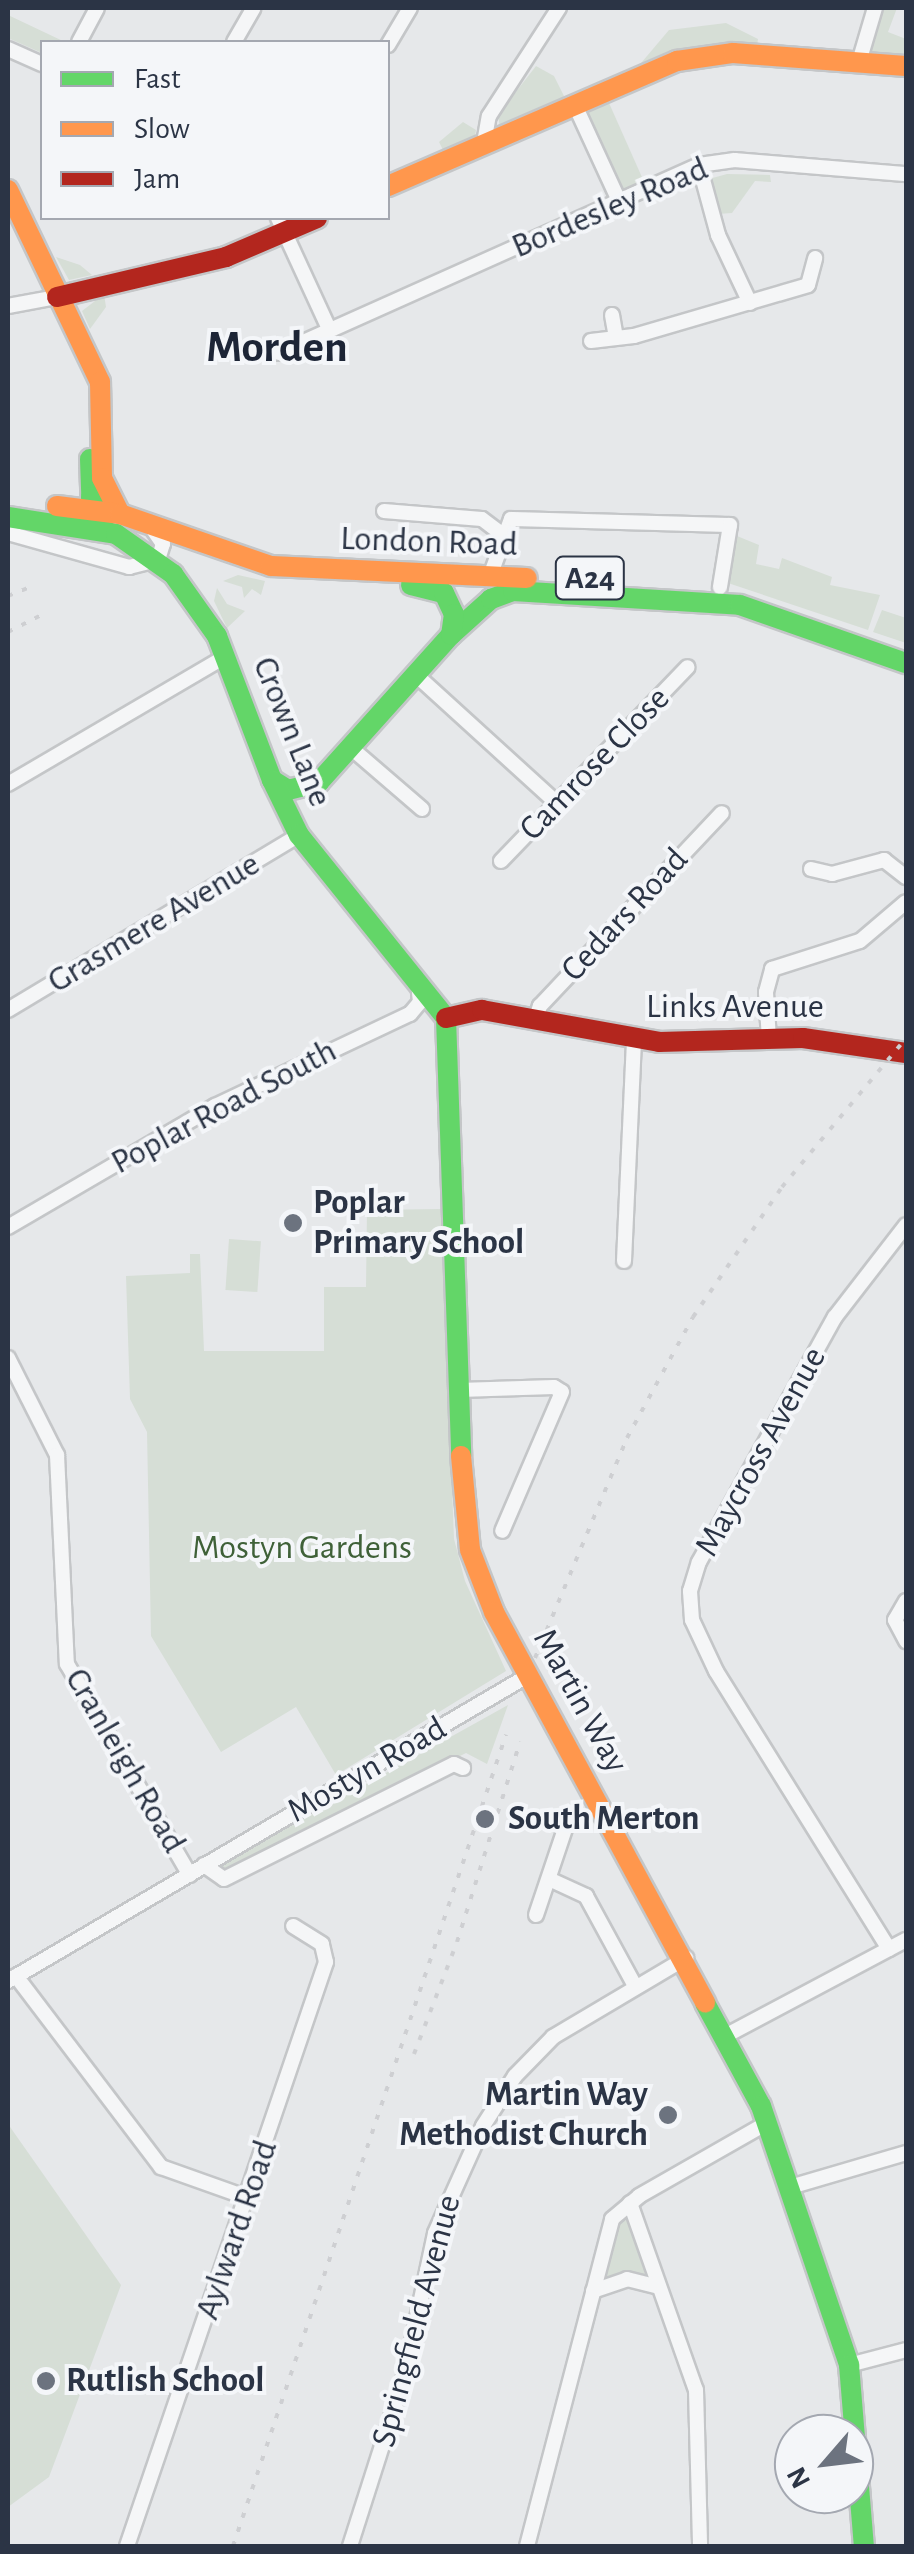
<!DOCTYPE html>
<style>
body{margin:0}
#map{position:relative;width:914px;height:2554px;overflow:hidden;background:#e6e8ea;font-family:"Alegreya Sans",sans-serif}
div>[style]{position:absolute}
[style*='--x']{left:calc(var(--x)*1px);top:calc(var(--y)*1px);width:calc(var(--w)*1px);rotate:calc(var(--a)*1deg)}
.green>*{inset:0;background:#d6ded6;transform-origin:0 0}
.roads{filter:drop-shadow(2px 0 #c4c6c8) drop-shadow(-2px 0 #c4c6c8) drop-shadow(0 2px #c4c6c8) drop-shadow(0 -2px #c4c6c8)}
.street>*{height:14px;margin:-7px;padding:0 7px;transform-origin:7px;border-radius:7px;background:#f5f6f7}
.fast>*{height:20px;margin:-10px;padding:0 10px;transform-origin:10px;border-radius:10px;background:#63d668}
.slow>*{height:20px;margin:-10px;padding:0 10px;transform-origin:10px;border-radius:10px;background:#ff974d}
.jam>*{height:20px;margin:-10px;padding:0 10px;transform-origin:10px;border-radius:10px;background:#b3261e}
.rail>*{height:4px;margin-top:-2px;transform-origin:0;background:repeating-linear-gradient(90deg,#cecfd2 0 5px,transparent 0 15px)}
.dots>*{width:28px;height:28px;translate:-50% -50%;box-sizing:border-box;border:5px solid #f4f6f9;border-radius:50%}
span{translate:-50% -50%;white-space:nowrap;text-align:center;line-height:1.15;-webkit-text-stroke:8px #f4f6f9;paint-order:stroke}
.shield-label span{padding:2px 8px;background:#f4f6f9;border:2px solid;border-radius:8px;-webkit-text-stroke-width:0}
.shield-label{font-size:32px;color:#2b3445;font-weight:700}
.street-label{font-size:35px;color:#2b3445}
.poi-label{font-size:35px;color:#2b3445;font-weight:700}
.left{translate:0 -50%;text-align:left}
.right{translate:-100% -50%;text-align:right}
.park-label{font-size:35px;color:#3f6138}
.district-label{font-size:45px;color:#1d2536;font-weight:700}
.frame{position:absolute;inset:0;border:10px solid #2b3445;pointer-events:none}
.legend{position:absolute;left:40px;top:40px;width:350px;height:180px;box-sizing:border-box;background:#f4f6f9;border:2px solid #a4a8b1;margin:0;padding:12px 18px;list-style:none;font-size:30px;color:#2b3445}
.legend li{display:flex;align-items:center;gap:20px;height:50px}
.legend b{width:50px;border:2px solid #a4a8b1}
.north{position:absolute;left:774px;top:2414px;width:100px;height:100px;box-sizing:border-box;background:#f4f6f9;border:2px solid #a4a8b1;border-radius:50%;rotate:242deg;font-size:28px;font-weight:700;line-height:40px;text-align:center;color:#2b3445}
.north::after{content:'';display:block;margin:auto;width:35px;height:45px;background:#6c737f;clip-path:polygon(50% 0,100% 100%,50% 72%,0 100%)}
</style>
<div id="map">
<div class="green">
<i style="clip-path:polygon(877px 8px,897px 8px,888px 32px,906px 39px,906px 63px,861px 59px)"></i>
<i style="clip-path:polygon(8px 15px,65px 42px,42px 42px,42px 53px,8px 38px)"></i>
<i style="clip-path:polygon(726px 23px,758px 39px,757px 46px,636px 69px,669px 30px)"></i>
<i style="clip-path:polygon(536px 66px,554px 76px,565px 98px,500px 128px,498px 115px)"></i>
<i style="left:609px;top:103px;width:88px;height:26px;rotate:66deg"></i>
<i style="clip-path:polygon(463px 122px,476px 130px,474px 141px,445px 154px,439px 142px)"></i>
<i style="clip-path:polygon(727px 174px,770px 175px,771px 182px,755px 181px,732px 213px,718px 214px,709px 179px)"></i>
<i style="clip-path:polygon(56px 257px,80px 265px,92px 275px,69px 280px)"></i>
<i style="clip-path:polygon(104px 294px,106px 307px,90px 329px,82px 311px)"></i>
<i style="clip-path:polygon(737px 536px,759px 545px,756px 564px,779px 569px,782px 558px,832px 577px,830px 585px,880px 595px,868px 630px,728px 583px)"></i>
<i style="clip-path:polygon(238px 575px,265px 581px,261px 595px,252px 589px,244px 598px,242px 587px,223px 581px)"></i>
<i style="clip-path:polygon(217px 588px,227px 604px,245px 611px,227px 628px,214px 601px)"></i>
<i style="clip-path:polygon(882px 610px,906px 618px,906px 643px,873px 632px)"></i>
<i style="clip-path:polygon(441px 1209px,454px 1539px,465px 1581px,506px 1671px,336px 1775px,296px 1707px,221px 1752px,151px 1636px,147px 1432px,130px 1399px,126px 1276px,190px 1273px,190px 1254px,200px 1254px,204px 1351px,324px 1351px,324px 1287px,366px 1287px,367px 1210px)"></i>
<i style="left:229px;top:1239px;width:32px;height:51px;rotate:4deg"></i>
<i style="clip-path:polygon(508px 1705px,487px 1764px,466px 1753px,226px 1872px,217px 1867px)"></i>
<i style="clip-path:polygon(8px 2124px,121px 2285px,49px 2477px,8px 2507px)"></i>
<i style="clip-path:polygon(630px 2220px,648px 2275px,606px 2280px,618px 2221px)"></i>
</div>
<div class="roads">
<div class="street">
<i style="--x:79;--y:42;--w:38;--a:-62"></i>
<i style="--x:234;--y:42;--w:39;--a:-60"></i>
<i style="--x:388;--y:45;--w:43;--a:-59.3"></i>
<i style="--x:8;--y:49;--w:37;--a:24"></i>
<i style="--x:859;--y:62;--w:56;--a:-73.5"></i>
<i style="--x:574;--y:103;--w:108;--a:65.3"></i>
<i style="--x:484;--y:143;--w:27;--a:-80"></i>
<i style="--x:489;--y:116;--w:129;--a:-57.1"></i>
<i style="--x:699;--y:165;--w:73;--a:74.8"></i>
<i style="--x:718;--y:235;--w:75;--a:64.8"></i>
<i style="--x:278;--y:218;--w:122;--a:65.3"></i>
<i style="--x:8;--y:306;--w:50;--a:-10.4"></i>
<i style="--x:612;--y:315;--w:23;--a:80"></i>
<i style="--x:591;--y:341;--w:43;--a:-6.6"></i>
<i style="--x:634;--y:336;--w:181;--a:-16.3"></i>
<i style="--x:808;--y:285;--w:28;--a:-75"></i>
<i style="--x:279;--y:353;--w:460;--a:-24.1"></i>
<i style="--x:699;--y:165;--w:36;--a:-8"></i>
<i style="--x:735;--y:160;--w:172;--a:4.7"></i>
<i style="--x:384;--y:511;--w:98;--a:4.7"></i>
<i style="--x:482;--y:519;--w:25;--a:37"></i>
<i style="--x:8;--y:533;--w:126;--a:15.7"></i>
<i style="--x:129;--y:567;--w:30;--a:-14"></i>
<i style="--x:158;--y:560;--w:17;--a:-73"></i>
<i style="--x:163;--y:544;--w:19;--a:-125"></i>
<i style="--x:489;--y:579;--w:64;--a:-69.9"></i>
<i style="--x:511;--y:519;--w:219;--a:1.6"></i>
<i style="--x:730;--y:525;--w:63;--a:99.2"></i>
<i style="--x:415;--y:674;--w:192;--a:42.3"></i>
<i style="--x:350;--y:747;--w:95;--a:40.7"></i>
<i style="--x:8;--y:784;--w:253;--a:-30.4"></i>
<i style="--x:501;--y:861;--w:269;--a:-46.1"></i>
<i style="--x:811;--y:869;--w:22;--a:13"></i>
<i style="--x:832;--y:874;--w:54;--a:-15.1"></i>
<i style="--x:884;--y:860;--w:28;--a:38"></i>
<i style="--x:8;--y:1010;--w:340;--a:-31"></i>
<i style="--x:535;--y:1021;--w:16;--a:-72"></i>
<i style="--x:540;--y:1006;--w:265;--a:-46.7"></i>
<i style="--x:769;--y:1039;--w:47;--a:-93.7"></i>
<i style="--x:766;--y:992;--w:24;--a:-75"></i>
<i style="--x:772;--y:969;--w:92;--a:-17.7"></i>
<i style="--x:860;--y:941;--w:60;--a:-40.3"></i>
<i style="--x:8;--y:1227;--w:240;--a:-30.3"></i>
<i style="--x:215;--y:1106;--w:216;--a:-25.3"></i>
<i style="--x:410;--y:1014;--w:16;--a:-50"></i>
<i style="--x:420;--y:1002;--w:18;--a:-96"></i>
<i style="--x:624;--y:1261;--w:221;--a:-87.4"></i>
<i style="--x:8;--y:1358;--w:109;--a:63.2"></i>
<i style="--x:57;--y:1455;--w:209;--a:87.3"></i>
<i style="--x:67;--y:1664;--w:244;--a:59.8"></i>
<i style="--x:459;--y:1390;--w:95;--a:-1.8"></i>
<i style="--x:554;--y:1387;--w:9;--a:32"></i>
<i style="--x:562;--y:1392;--w:151;--a:113.3"></i>
<i style="--x:906;--y:1601;--w:22;--a:120"></i>
<i style="--x:895;--y:1620;--w:24;--a:62"></i>
<i style="--x:204;--y:1865;--w:24;--a:35"></i>
<i style="--x:224;--y:1879;--w:257;--a:-26.6"></i>
<i style="--x:454;--y:1764;--w:10;--a:24"></i>
<i style="--x:549;--y:1879;--w:41;--a:24.7"></i>
<i style="--x:586;--y:1896;--w:102;--a:61.4"></i>
<i style="--x:536;--y:1915;--w:100;--a:-71.4"></i>
<i style="--x:889;--y:1949;--w:327;--a:-121.9"></i>
<i style="--x:716;--y:1671;--w:56;--a:-115.2"></i>
<i style="--x:692;--y:1620;--w:29;--a:-94"></i>
<i style="--x:690;--y:1591;--w:30;--a:-73"></i>
<i style="--x:699;--y:1562;--w:280;--a:-61"></i>
<i style="--x:835;--y:1317;--w:116;--a:-52.3"></i>
<i style="--x:16;--y:1976;--w:240;--a:52.8"></i>
<i style="--x:161;--y:2167;--w:92;--a:19.6"></i>
<i style="--x:8;--y:1981;--w:604;--a:-30.43"></i>
<i style="--x:727;--y:2035;--w:203;--a:-28"></i>
<i style="--x:790;--y:2187;--w:121;--a:-16.3"></i>
<i style="--x:630;--y:2203;--w:198;--a:70.6"></i>
<i style="--x:696;--y:2390;--w:156;--a:88.5"></i>
<i style="--x:593;--y:2291;--w:36;--a:-19"></i>
<i style="--x:627;--y:2279;--w:33;--a:14"></i>
<i style="--x:849;--y:2365;--w:59;--a:-14.7"></i>
<i style="--x:127;--y:2546;--w:617;--a:-71.18"></i>
<i style="--x:326;--y:1962;--w:18;--a:-103"></i>
<i style="--x:322;--y:1944;--w:34;--a:-148"></i>
<i style="--x:350;--y:2546;--w:185;--a:-72.3"></i>
<i style="--x:406;--y:2370;--w:140;--a:-78"></i>
<i style="--x:435;--y:2233;--w:117;--a:-65.8"></i>
<i style="--x:483;--y:2126;--w:59;--a:-57.4"></i>
<i style="--x:515;--y:2076;--w:54;--a:-45.7"></i>
<i style="--x:553;--y:2037;--w:155;--a:-30.7"></i>
<i style="--x:527;--y:2546;--w:338;--a:-75.4"></i>
<i style="--x:612;--y:2219;--w:35;--a:-40"></i>
<i style="--x:639;--y:2196;--w:147;--a:-29.7"></i>
</div>
<div class="fast">
<i style="--x:90;--y:459;--w:38;--a:88"></i>
<i style="--x:91;--y:497;--w:28;--a:63"></i>
<i style="--x:8;--y:517;--w:109;--a:8.9"></i>
<i style="--x:116;--y:534;--w:70;--a:35.1"></i>
<i style="--x:173;--y:574;--w:76;--a:54.6"></i>
<i style="--x:217;--y:636;--w:154;--a:69.1"></i>
<i style="--x:272;--y:780;--w:19;--a:32"></i>
<i style="--x:288;--y:790;--w:32;--a:-14"></i>
<i style="--x:319;--y:782;--w:198;--a:-48.1"></i>
<i style="--x:451;--y:635;--w:54;--a:-42"></i>
<i style="--x:491;--y:599;--w:23;--a:-20"></i>
<i style="--x:513;--y:591;--w:227;--a:3.5"></i>
<i style="--x:740;--y:605;--w:176;--a:19.3"></i>
<i style="--x:411;--y:585;--w:34;--a:14"></i>
<i style="--x:444;--y:593;--w:23;--a:65"></i>
<i style="--x:454;--y:614;--w:21;--a:98"></i>
<i style="--x:272;--y:780;--w:61;--a:63.9"></i>
<i style="--x:299;--y:835;--w:235;--a:51.2"></i>
<i style="--x:446;--y:1018;--w:438;--a:88"></i>
<i style="--x:705;--y:2003;--w:117;--a:61.5"></i>
<i style="--x:761;--y:2106;--w:274;--a:71.2"></i>
<i style="--x:849;--y:2365;--w:182;--a:85.3"></i>
</div>
<div class="slow">
<i style="--x:388;--y:186;--w:315;--a:-23.4"></i>
<i style="--x:677;--y:61;--w:57;--a:-8.1"></i>
<i style="--x:733;--y:53;--w:173;--a:4.3"></i>
<i style="--x:8;--y:190;--w:213;--a:64.4"></i>
<i style="--x:100;--y:382;--w:96;--a:88.8"></i>
<i style="--x:102;--y:478;--w:40;--a:63.4"></i>
<i style="--x:57;--y:506;--w:64;--a:7.2"></i>
<i style="--x:120;--y:514;--w:160;--a:19"></i>
<i style="--x:271;--y:566;--w:256;--a:2.7"></i>
<i style="--x:461;--y:1456;--w:94;--a:84.5"></i>
<i style="--x:470;--y:1550;--w:66;--a:68.8"></i>
<i style="--x:494;--y:1612;--w:444;--a:61.6"></i>
</div>
<div class="jam">
<i style="--x:57;--y:297;--w:174;--a:-13.3"></i>
<i style="--x:226;--y:257;--w:99;--a:-23.2"></i>
<i style="--x:446;--y:1018;--w:37;--a:-13"></i>
<i style="--x:482;--y:1010;--w:180;--a:10.2"></i>
<i style="--x:659;--y:1042;--w:144;--a:-1.6"></i>
<i style="--x:803;--y:1038;--w:104;--a:8.3"></i>
</div>
</div>
<div class="rail">
<i style="--x:8;--y:596;--w:27;--a:-22"></i>
<i style="--x:8;--y:632;--w:44;--a:-27.1"></i>
<i style="--x:535;--y:1658;--w:238;--a:-67.3"></i>
<i style="--x:627;--y:1438;--w:138;--a:-61.4"></i>
<i style="--x:693;--y:1317;--w:158;--a:-55.6"></i>
<i style="--x:782;--y:1187;--w:194;--a:-50.2"></i>
<i style="--x:414;--y:2054;--w:120;--a:-69"></i>
<i style="--x:457;--y:1942;--w:210;--a:-72.5"></i>
<i style="--x:233;--y:2546;--w:856;--a:-71.4"></i>
</div>
<div class="dots">
<i style="left:293px;top:1223px;background:#6c737f"></i>
<i style="left:485px;top:1819px;background:#6c737f"></i>
<i style="left:668px;top:2115px;background:#6c737f"></i>
<i style="left:46px;top:2381px;background:#6c737f"></i>
</div>
<div class="shield-label">
<span style="left:590px;top:578px">A24</span>
</div>
<div class="street-label">
<span style="left:610px;top:208px;rotate:-23deg">Bordesley Road</span>
<span style="left:429px;top:542px;rotate:2deg">London Road</span>
<span style="left:292px;top:732px;rotate:68deg">Crown Lane</span>
<span style="left:595px;top:764px;rotate:-46deg">Camrose Close</span>
<span style="left:625px;top:915px;rotate:-47deg">Cedars Road</span>
<span style="left:154px;top:923px;rotate:-31deg">Grasmere Avenue</span>
<span style="left:735px;top:1007px">Links Avenue</span>
<span style="left:224px;top:1107px;rotate:-28deg">Poplar Road South</span>
<span style="left:761px;top:1452px;rotate:-61deg">Maycross Avenue</span>
<span style="left:580px;top:1701px;rotate:61deg">Martin Way</span>
<span style="left:125px;top:1761px;rotate:60deg">Cranleigh Road</span>
<span style="left:367px;top:1770px;rotate:-30deg">Mostyn Road</span>
<span style="left:237px;top:2230px;rotate:-71deg">Aylward Road</span>
<span style="left:417px;top:2321px;rotate:-75deg">Springfield Avenue</span>
</div>
<div class="poi-label">
<span class="left" style="left:313px;top:1223px">Poplar<br>Primary School</span>
<span class="left" style="left:508px;top:1819px">South Merton</span>
<span class="right" style="left:648px;top:2115px">Martin Way<br>Methodist Church</span>
<span class="left" style="left:66px;top:2381px">Rutlish School</span>
</div>
<div class="park-label">
<span style="left:302px;top:1548px">Mostyn Gardens</span>
</div>
<div class="district-label">
<span style="left:277px;top:348px">Morden</span>
</div>
<div class="frame"></div>
<ul class="legend">
<li><b style="height:12px;background:#63d668"></b>Fast</li>
<li><b style="height:12px;background:#ff974d"></b>Slow</li>
<li><b style="height:12px;background:#b3261e"></b>Jam</li>
</ul>
<div class="north">N</div>
</div>
